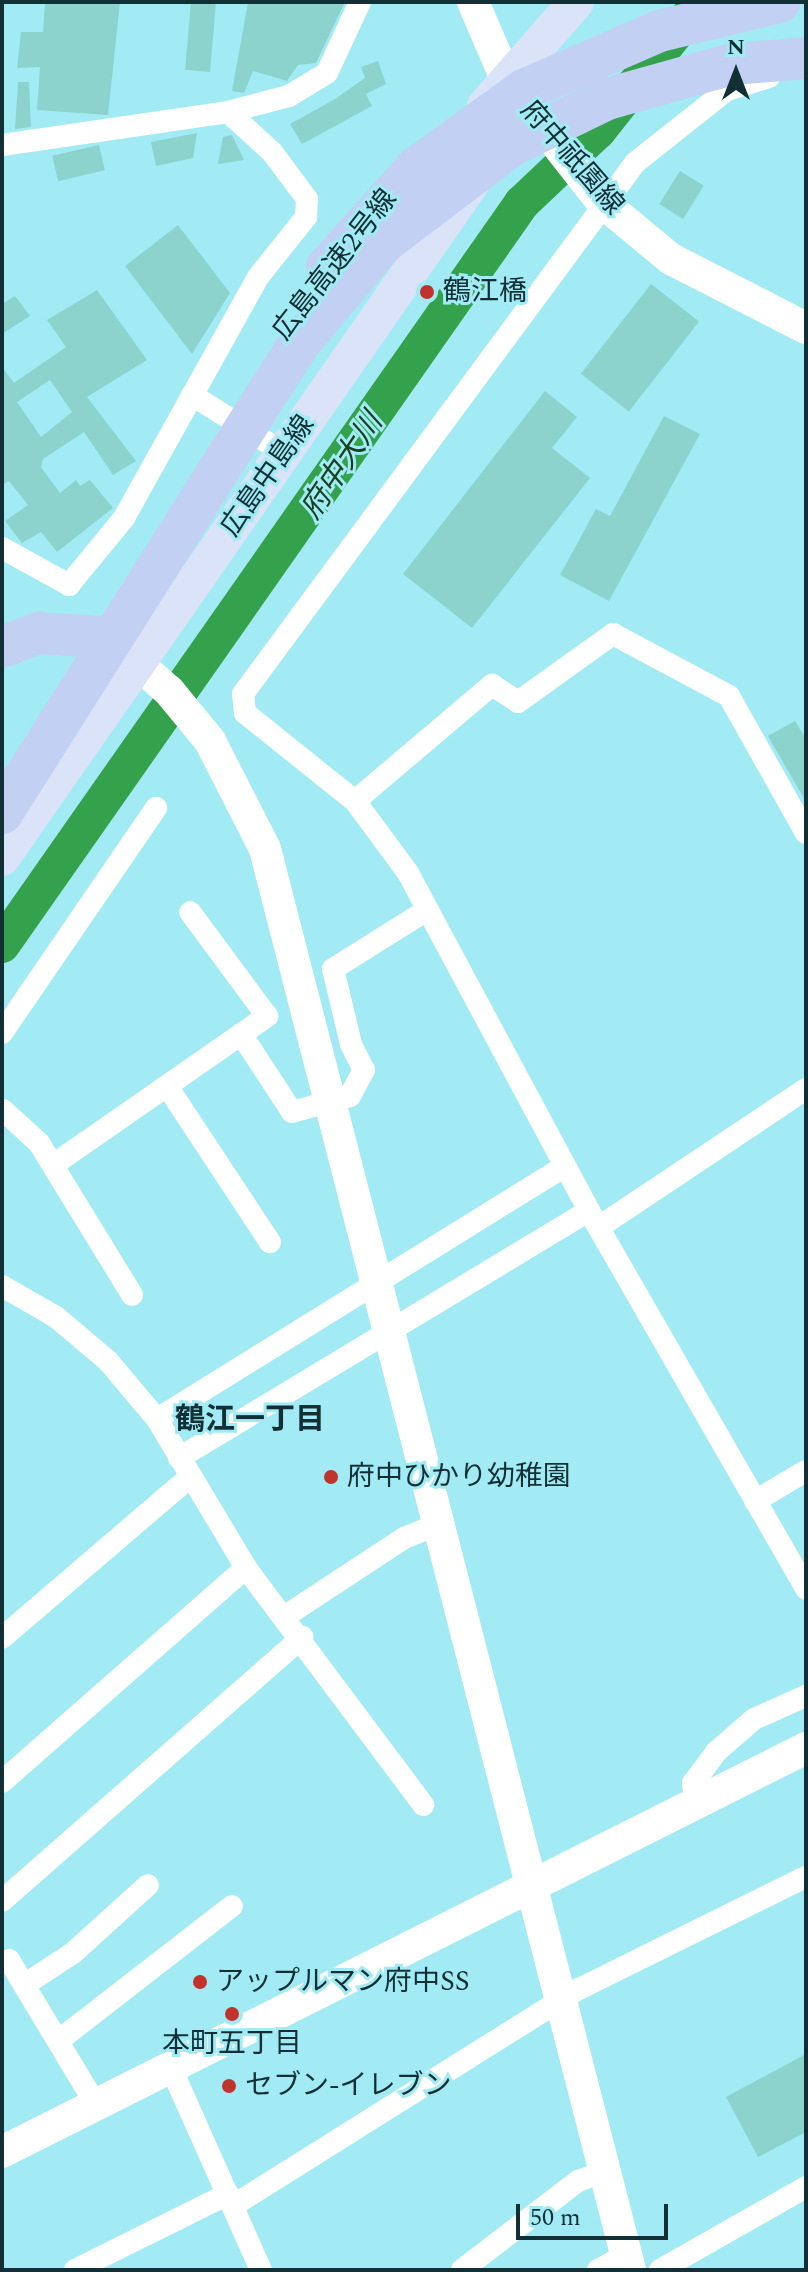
<!DOCTYPE html>
<meta charset="utf-8">
<style>
body{margin:0}
#map{position:relative;width:808px;height:2272px;overflow:hidden;background:#a2ebf5;font-family:Spectral,"Noto Sans JP",serif}
div>[style]{position:absolute}
[style*='--x']{left:calc(var(--x)*1px);top:calc(var(--y)*1px);width:calc(var(--w)*1px);rotate:calc(var(--a)*1deg)}
.river>*{height:36px;margin:-18px;padding:0 18px;transform-origin:18px;border-radius:18px;background:#34a24c}
.building>*{inset:0;background:#8bd3cc;transform-origin:0 0}
.street>*{height:22px;margin:-11px;padding:0 11px;transform-origin:11px;border-radius:11px;background:#fff}
.secondary>*{height:32px;margin:-16px;padding:0 16px;transform-origin:16px;border-radius:16px;background:#fff}
.primary>*{height:36px;margin:-18px;padding:0 18px;transform-origin:18px;border-radius:18px;background:#dae3f8}
.highway>*{height:42px;margin:-21px;padding:0 21px;transform-origin:21px;border-radius:21px;background:#c1d0f3}
.dots>*{width:22px;height:22px;translate:-50% -50%;box-sizing:border-box;border:4px solid #a2ebf5;border-radius:50%}
span{translate:-50% -50%;white-space:nowrap;text-align:center;line-height:1.15;-webkit-text-stroke:6px #a2ebf5;paint-order:stroke}
.street-label{font-size:28px;color:#112f34}
.poi-label{font-size:28px;color:#112f34}
.left{translate:0 -50%;text-align:left}
.water-label{font-size:30px;color:#17411f;font-style:italic}
.neighbourhood-label{font-size:30px;color:#112f34;font-weight:700}
.frame{position:absolute;inset:0;border:4px solid #112f34;pointer-events:none}
.north{position:absolute;left:696px;top:32px;width:80px;height:80px;-webkit-text-stroke:6px #a2ebf5;paint-order:stroke;rotate:0deg;font-size:22px;font-weight:700;line-height:32px;text-align:center;color:#112f34}
.north::after{content:'';display:block;margin:auto;width:28px;height:36px;background:#112f34;clip-path:polygon(50% 0,100% 100%,50% 72%,0 100%)}
.scale{position:absolute;left:516px;top:2204px;width:152px;height:36px;box-sizing:border-box;border:4px solid #112f34;border-top:0;padding-left:10px;font-size:24px;line-height:28px;white-space:nowrap;color:#112f34;-webkit-text-stroke:6px #a2ebf5;paint-order:stroke}
</style>
<div id="map">
<div class="river">
<i style="--x:2;--y:945;--w:906;--a:-54.98"></i>
<i style="--x:522;--y:203;--w:105;--a:-43.5"></i>
<i style="--x:598;--y:131;--w:147;--a:-51.6"></i>
</div>
<div class="building">
<i style="clip-path:polygon(45px 2px,120px 2px,108px 115px,37px 110px,40px 67px,17px 68px,21px 32px,43px 32px)"></i>
<i style="left:191px;top:2px;width:25px;height:68px;rotate:5deg"></i>
<i style="clip-path:polygon(248px 2px,345px 2px,316px 63px,298px 65px,287px 81px,253px 71px,244px 93px,232px 91px)"></i>
<i style="clip-path:polygon(378px 61px,386px 84px,366px 94px,372px 106px,302px 144px,290px 124px,335px 99px,365px 78px,361px 67px)"></i>
<i style="clip-path:polygon(18px 82px,29px 82px,31px 127px,15px 129px)"></i>
<i style="clip-path:polygon(197px 133px,193px 158px,156px 166px,151px 142px)"></i>
<i style="clip-path:polygon(232px 135px,244px 160px,218px 164px,223px 137px)"></i>
<i style="left:99px;top:145px;width:26px;height:48px;rotate:77deg"></i>
<i style="left:680px;top:171px;width:28px;height:39px;rotate:32deg"></i>
<i style="clip-path:polygon(178px 225px,230px 293px,192px 354px,125px 266px)"></i>
<i style="left:651px;top:284px;width:61px;height:114px;rotate:38deg"></i>
<i style="clip-path:polygon(evenodd,97px 290px,147px 360px,87px 397px,136px 461px,113px 475px,84px 432px,43px 459px,41px 467px,60px 493px,76px 480px,80px 486px,90px 480px,113px 508px,57px 552px,41px 532px,22px 543px,5px 521px,28px 505px,9px 481px,2px 485px,2px 367px,14px 383px,66px 347px,47px 320px,97px 290px,50px 380px,72px 412px,41px 437px,17px 402px,50px 380px)"></i>
<i style="clip-path:polygon(15px 296px,30px 316px,2px 334px,2px 304px)"></i>
<i style="clip-path:polygon(545px 391px,577px 417px,552px 448px,590px 478px,472px 628px,403px 574px)"></i>
<i style="clip-path:polygon(664px 416px,700px 434px,609px 601px,560px 575px,596px 509px,610px 516px)"></i>
<i style="clip-path:polygon(795px 721px,806px 739px,806px 802px,768px 736px)"></i>
<i style="clip-path:polygon(806px 2054px,806px 2132px,758px 2157px,726px 2097px)"></i>
</div>
<div class="street">
<i style="--x:769;--y:77;--w:44;--a:162.8"></i>
<i style="--x:727;--y:90;--w:117;--a:141.6"></i>
<i style="--x:635;--y:163;--w:660;--a:126.44"></i>
<i style="--x:243;--y:694;--w:19;--a:84"></i>
<i style="--x:245;--y:713;--w:141;--a:38.7"></i>
<i style="--x:355;--y:801;--w:89;--a:53.6"></i>
<i style="--x:408;--y:873;--w:383;--a:61.8"></i>
<i style="--x:589;--y:1211;--w:436;--a:60.1"></i>
<i style="--x:2;--y:145;--w:228;--a:-8.3"></i>
<i style="--x:228;--y:112;--w:63;--a:-14.7"></i>
<i style="--x:289;--y:96;--w:44;--a:-31.2"></i>
<i style="--x:327;--y:73;--w:78;--a:-65.1"></i>
<i style="--x:192;--y:395;--w:109;--a:32.2"></i>
<i style="--x:2;--y:548;--w:77;--a:28.9"></i>
<i style="--x:69;--y:585;--w:87;--a:-50.6"></i>
<i style="--x:124;--y:518;--w:276;--a:-60.9"></i>
<i style="--x:258;--y:277;--w:77;--a:-51.3"></i>
<i style="--x:306;--y:217;--w:18;--a:-87"></i>
<i style="--x:307;--y:199;--w:59;--a:-126.7"></i>
<i style="--x:272;--y:152;--w:59;--a:-137.7"></i>
<i style="--x:355;--y:801;--w:180;--a:-40.3"></i>
<i style="--x:492;--y:685;--w:31;--a:33"></i>
<i style="--x:518;--y:702;--w:117;--a:-35.6"></i>
<i style="--x:613;--y:634;--w:132;--a:28.1"></i>
<i style="--x:729;--y:696;--w:157;--a:60.7"></i>
<i style="--x:2;--y:1033;--w:273;--a:-55.6"></i>
<i style="--x:241;--y:1034;--w:93;--a:56.8"></i>
<i style="--x:292;--y:1112;--w:60;--a:-15.4"></i>
<i style="--x:350;--y:1096;--w:30;--a:-62"></i>
<i style="--x:364;--y:1070;--w:29;--a:-117"></i>
<i style="--x:351;--y:1044;--w:77;--a:-103.5"></i>
<i style="--x:333;--y:969;--w:111;--a:-32.1"></i>
<i style="--x:167;--y:1086;--w:187;--a:56.6"></i>
<i style="--x:3;--y:1110;--w:49;--a:42.5"></i>
<i style="--x:39;--y:1143;--w:178;--a:58.5"></i>
<i style="--x:53;--y:1165;--w:261;--a:-34.8"></i>
<i style="--x:267;--y:1016;--w:129;--a:-126.5"></i>
<i style="--x:599;--y:1227;--w:249;--a:-33.7"></i>
<i style="--x:2;--y:1286;--w:62;--a:29.9"></i>
<i style="--x:56;--y:1317;--w:68;--a:40.2"></i>
<i style="--x:108;--y:1361;--w:76;--a:49.8"></i>
<i style="--x:157;--y:1419;--w:174;--a:59.1"></i>
<i style="--x:246;--y:1568;--w:296;--a:53.2"></i>
<i style="--x:157;--y:1419;--w:480;--a:-31.8"></i>
<i style="--x:179;--y:1458;--w:479;--a:-31.1"></i>
<i style="--x:755;--y:1501;--w:59;--a:-30.5"></i>
<i style="--x:287;--y:1615;--w:140;--a:-33.3"></i>
<i style="--x:404;--y:1538;--w:38;--a:-22"></i>
<i style="--x:2;--y:1638;--w:248;--a:-40.6"></i>
<i style="--x:2;--y:1782;--w:325;--a:-41.3"></i>
<i style="--x:695;--y:1804;--w:21;--a:-95"></i>
<i style="--x:693;--y:1783;--w:39;--a:-53"></i>
<i style="--x:716;--y:1752;--w:50;--a:-41"></i>
<i style="--x:754;--y:1719;--w:57;--a:-23.9"></i>
<i style="--x:2;--y:1901;--w:400;--a:-41.3"></i>
<i style="--x:9;--y:1960;--w:169;--a:59"></i>
<i style="--x:24;--y:1985;--w:59;--a:-33.1"></i>
<i style="--x:73;--y:1953;--w:101;--a:-42.2"></i>
<i style="--x:58;--y:2041;--w:220;--a:-37.8"></i>
<i style="--x:171;--y:2068;--w:221;--a:66"></i>
<i style="--x:234;--y:2205;--w:407;--a:-32.1"></i>
<i style="--x:579;--y:1989;--w:253;--a:-26.3"></i>
<i style="--x:75;--y:2270;--w:171;--a:-26.4"></i>
<i style="--x:462;--y:2270;--w:146;--a:-37.5"></i>
<i style="--x:578;--y:2181;--w:29;--a:-20"></i>
<i style="--x:598;--y:2270;--w:33;--a:-29"></i>
<i style="--x:660;--y:2270;--w:168;--a:-29.6"></i>
</div>
<div class="secondary">
<i style="--x:473;--y:2;--w:86;--a:66.7"></i>
<i style="--x:507;--y:81;--w:154;--a:51.9"></i>
<i style="--x:602;--y:202;--w:89;--a:39.6"></i>
<i style="--x:671;--y:259;--w:152;--a:27.1"></i>
<i style="--x:120;--y:648;--w:65;--a:41.3"></i>
<i style="--x:169;--y:691;--w:65;--a:50.6"></i>
<i style="--x:210;--y:741;--w:121;--a:63"></i>
<i style="--x:265;--y:849;--w:1467;--a:75.59"></i>
<i style="--x:2;--y:2152;--w:900;--a:-26.68"></i>
</div>
<div class="primary">
<i style="--x:485;--y:106;--w:138;--a:-48.8"></i>
<i style="--x:2;--y:858;--w:821;--a:-55.17"></i>
</div>
<div class="highway">
<i style="--x:327;--y:267;--w:135;--a:-48"></i>
<i style="--x:417;--y:167;--w:132;--a:-35.7"></i>
<i style="--x:524;--y:90;--w:147;--a:-23.6"></i>
<i style="--x:659;--y:31;--w:124;--a:-13.5"></i>
<i style="--x:2;--y:647;--w:40;--a:-21"></i>
<i style="--x:39;--y:633;--w:65;--a:3.5"></i>
<i style="--x:2;--y:813;--w:554;--a:-57.69"></i>
<i style="--x:298;--y:345;--w:133;--a:-50.2"></i>
<i style="--x:383;--y:243;--w:162;--a:-37.2"></i>
<i style="--x:512;--y:145;--w:106;--a:-25.8"></i>
<i style="--x:607;--y:99;--w:130;--a:-15.6"></i>
<i style="--x:732;--y:64;--w:74;--a:-4.6"></i>
</div>
<div class="dots">
<i style="left:427px;top:292px;background:#c1332d"></i>
<i style="left:331px;top:1477px;background:#c1332d"></i>
<i style="left:200px;top:1982px;background:#c1332d"></i>
<i style="left:232px;top:2014px;background:#c1332d"></i>
<i style="left:229px;top:2086px;background:#c1332d"></i>
</div>
<div class="street-label">
<span style="left:572px;top:158px;rotate:49deg">府中祇園線</span>
<span style="left:335px;top:265px;rotate:-52deg">広島高速2号線</span>
<span style="left:268px;top:476px;rotate:-55deg">広島中島線</span>
</div>
<div class="poi-label">
<span class="left" style="left:443px;top:292px">鶴江橋</span>
<span class="left" style="left:347px;top:1477px">府中ひかり幼稚園</span>
<span class="left" style="left:216px;top:1982px">アップルマン府中SS</span>
<span style="left:232px;top:2044px">本町五丁目</span>
<span class="left" style="left:245px;top:2086px">セブン-イレブン</span>
</div>
<div class="water-label">
<span style="left:342px;top:466px;rotate:-56deg">府中大川</span>
</div>
<div class="neighbourhood-label">
<span style="left:250px;top:1420px">鶴江一丁目</span>
</div>
<div class="frame"></div>
<div class="north">N</div>
<div class="scale">50 m</div>
</div>
